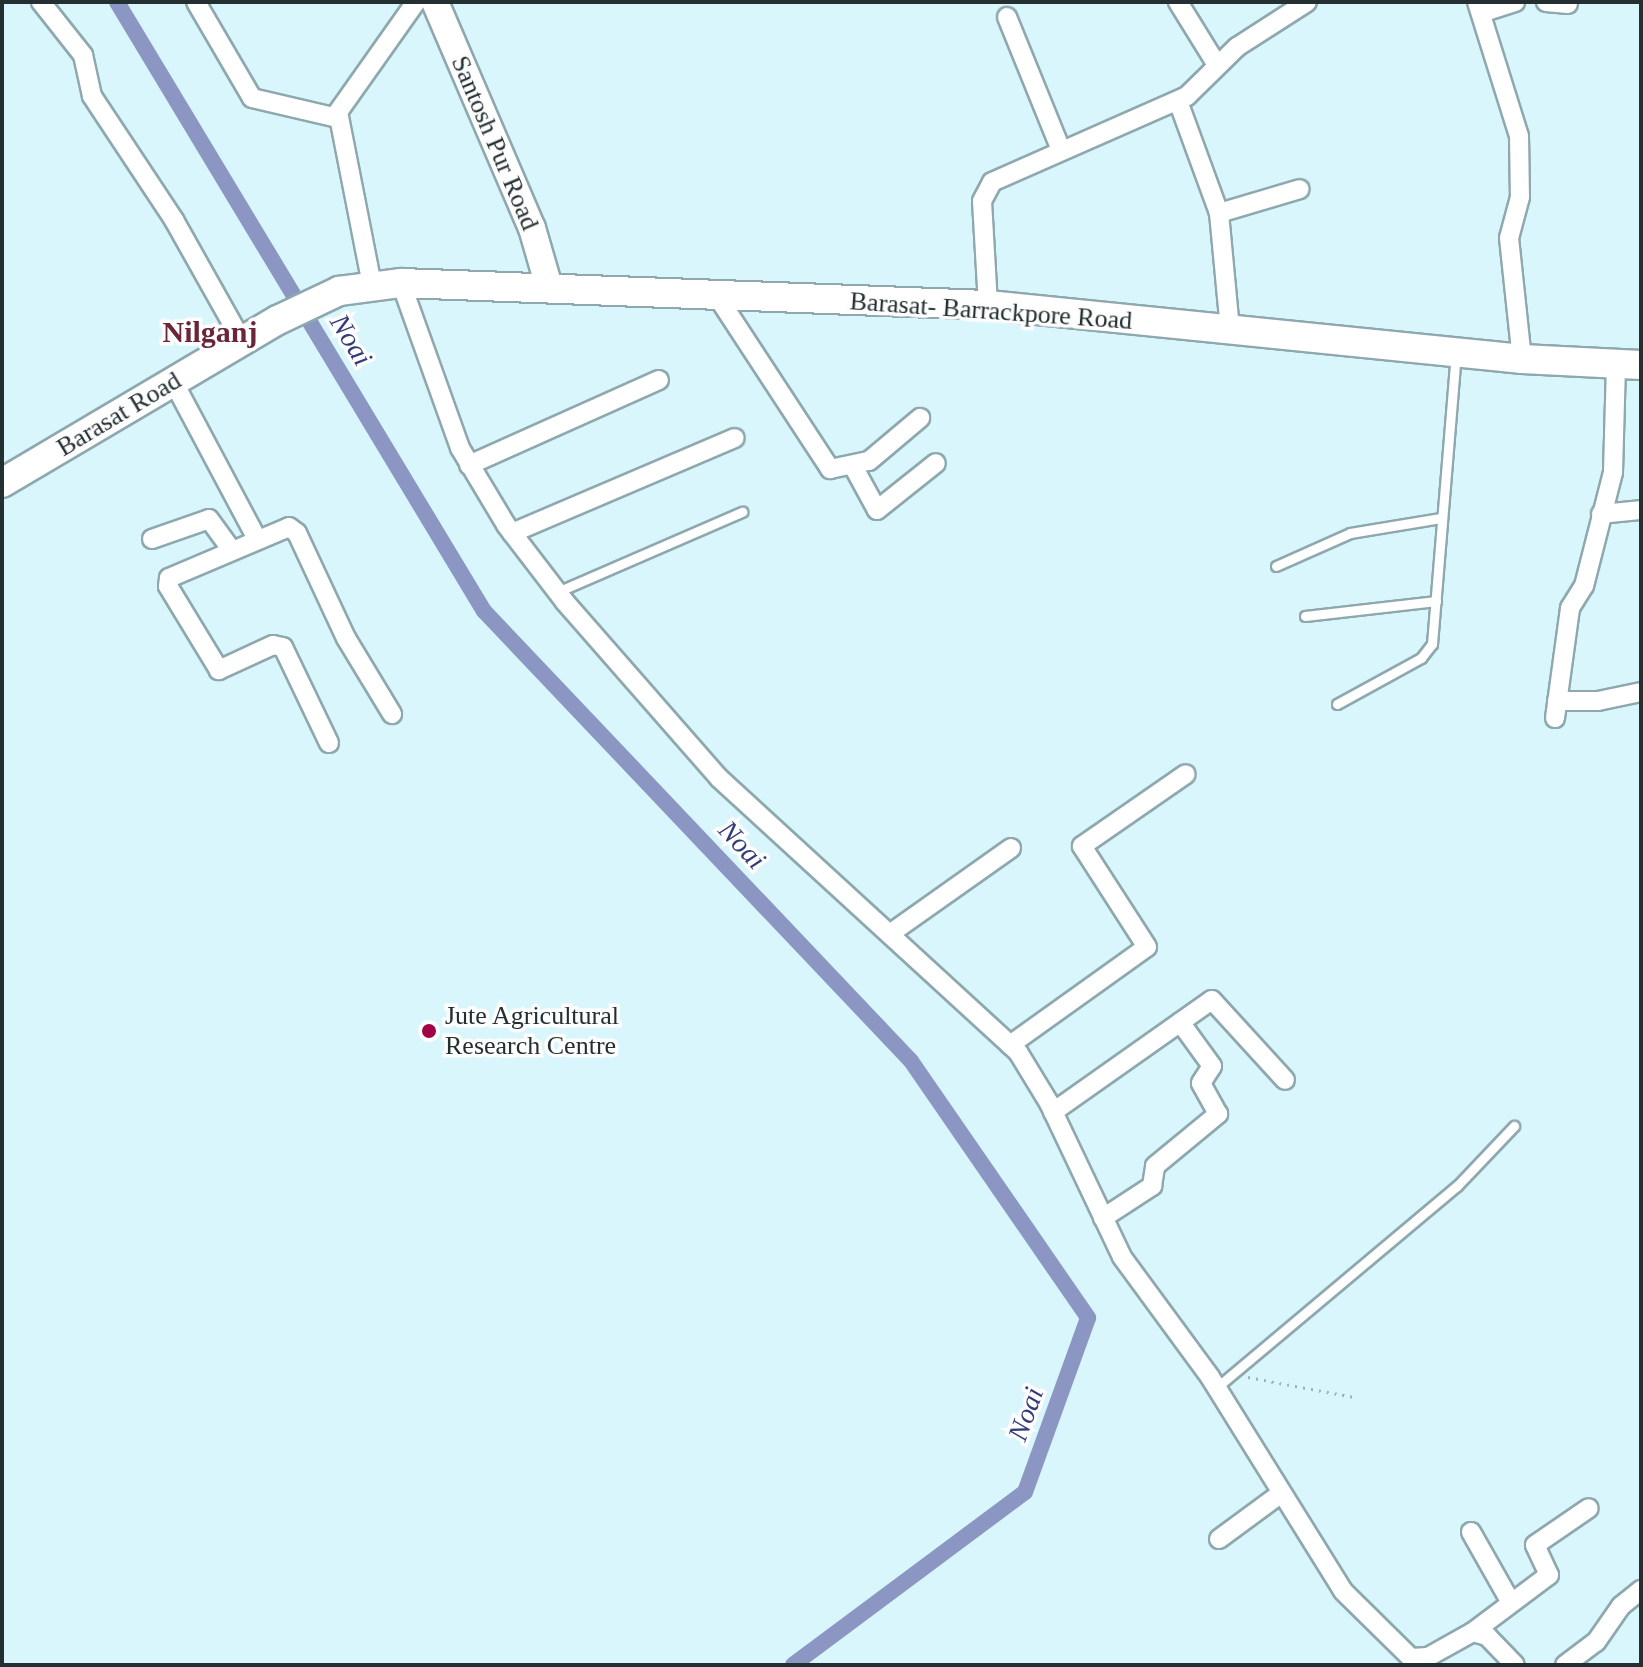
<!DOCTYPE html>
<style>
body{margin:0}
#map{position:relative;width:1643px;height:1667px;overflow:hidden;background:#d9f6fc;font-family:"Times New Roman",serif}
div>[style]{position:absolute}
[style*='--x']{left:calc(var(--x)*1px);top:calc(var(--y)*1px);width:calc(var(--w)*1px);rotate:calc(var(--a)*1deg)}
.canal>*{height:16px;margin:-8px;padding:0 8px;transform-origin:8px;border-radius:8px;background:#8c96c3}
.path>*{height:3px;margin-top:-1.5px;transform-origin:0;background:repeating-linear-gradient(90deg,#9cb3b8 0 2px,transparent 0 8px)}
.roads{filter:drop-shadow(2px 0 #8ea8ae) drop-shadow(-2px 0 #8ea8ae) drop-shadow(0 2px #8ea8ae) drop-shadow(0 -2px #8ea8ae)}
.service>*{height:9px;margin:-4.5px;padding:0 4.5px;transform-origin:4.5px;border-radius:4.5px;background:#fff}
.minor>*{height:18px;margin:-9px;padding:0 9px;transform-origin:9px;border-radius:9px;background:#fff}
.secondary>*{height:26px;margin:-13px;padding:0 13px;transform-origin:13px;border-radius:13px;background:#fff}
.primary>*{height:28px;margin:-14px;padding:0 14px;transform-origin:14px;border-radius:14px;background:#fff}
.dots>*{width:22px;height:22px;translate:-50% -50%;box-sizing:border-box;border:4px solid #fdfdfd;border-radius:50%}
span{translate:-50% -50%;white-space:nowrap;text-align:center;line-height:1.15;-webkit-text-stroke:7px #fdfdfd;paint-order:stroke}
.street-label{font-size:26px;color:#242f31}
.poi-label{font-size:26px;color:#242f31}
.left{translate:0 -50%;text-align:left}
.water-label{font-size:28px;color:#333c75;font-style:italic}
.quarter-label{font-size:30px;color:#6b2538;font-weight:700}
.frame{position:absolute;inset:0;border:4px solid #242f31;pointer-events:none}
</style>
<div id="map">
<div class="canal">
<i style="--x:117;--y:2;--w:711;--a:58.93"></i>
<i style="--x:484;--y:611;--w:620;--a:46.5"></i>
<i style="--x:911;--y:1061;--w:312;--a:55.4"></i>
<i style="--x:1088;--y:1318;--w:185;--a:109.9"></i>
<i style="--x:1025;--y:1492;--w:289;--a:143.3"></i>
</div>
<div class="path">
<i style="--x:1248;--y:1377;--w:108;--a:10.7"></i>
</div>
<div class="roads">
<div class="service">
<i style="--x:1276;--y:566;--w:81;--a:-24"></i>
<i style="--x:1350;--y:533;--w:92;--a:-9.4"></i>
<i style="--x:557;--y:592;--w:202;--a:-23.4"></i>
<i style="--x:1305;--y:616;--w:132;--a:-6.5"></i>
<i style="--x:1337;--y:704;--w:96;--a:-28.7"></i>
<i style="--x:1421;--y:658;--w:18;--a:-52"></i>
<i style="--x:1432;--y:644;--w:290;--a:-85.3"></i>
<i style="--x:1216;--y:1388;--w:314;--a:-40"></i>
<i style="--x:1457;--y:1186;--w:83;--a:-46.5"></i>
</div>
<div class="minor">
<i style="--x:41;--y:2;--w:68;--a:51.6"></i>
<i style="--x:83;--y:55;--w:42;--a:77.6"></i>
<i style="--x:92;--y:96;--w:149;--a:56.5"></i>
<i style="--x:174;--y:220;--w:139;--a:60.7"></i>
<i style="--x:196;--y:2;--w:111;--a:59.7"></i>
<i style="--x:252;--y:98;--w:88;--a:13.1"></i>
<i style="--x:1178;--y:2;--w:74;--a:58.2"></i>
<i style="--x:1477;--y:2;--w:140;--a:72.6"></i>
<i style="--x:1519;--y:136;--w:61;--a:89.1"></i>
<i style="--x:1520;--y:197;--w:42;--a:105"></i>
<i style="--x:1509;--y:238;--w:122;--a:83.9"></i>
<i style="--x:1546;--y:2;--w:22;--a:5"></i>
<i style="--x:1481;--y:13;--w:36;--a:-18"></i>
<i style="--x:1007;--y:17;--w:144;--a:67.9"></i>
<i style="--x:1178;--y:101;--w:119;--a:69.9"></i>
<i style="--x:1219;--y:213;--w:118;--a:84.6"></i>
<i style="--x:1219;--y:213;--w:84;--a:-16.5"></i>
<i style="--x:401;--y:283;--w:175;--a:70.3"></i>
<i style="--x:460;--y:448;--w:90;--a:59.1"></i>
<i style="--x:506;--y:525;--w:97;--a:52.5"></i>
<i style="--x:565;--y:602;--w:234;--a:48.8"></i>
<i style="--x:719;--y:778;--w:406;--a:42.5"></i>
<i style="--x:1018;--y:1052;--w:60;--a:58.7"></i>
<i style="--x:1049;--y:1103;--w:170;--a:64.6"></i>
<i style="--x:1122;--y:1257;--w:149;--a:53.7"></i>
<i style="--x:1210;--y:1377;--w:252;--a:58.1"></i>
<i style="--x:1343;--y:1591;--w:95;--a:44.6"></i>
<i style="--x:1411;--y:1658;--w:17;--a:-3"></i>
<i style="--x:1428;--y:1657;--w:51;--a:-29.1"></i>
<i style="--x:1473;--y:1632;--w:15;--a:16"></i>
<i style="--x:1487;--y:1636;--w:40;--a:46"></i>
<i style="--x:372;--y:285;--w:176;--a:-101.1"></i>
<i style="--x:338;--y:112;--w:135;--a:-54.7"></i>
<i style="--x:717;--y:296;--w:207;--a:56.8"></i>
<i style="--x:830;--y:469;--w:40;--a:-12"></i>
<i style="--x:869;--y:461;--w:67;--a:-40.1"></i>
<i style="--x:988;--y:305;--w:104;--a:-93.3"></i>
<i style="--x:982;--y:201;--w:21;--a:-62"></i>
<i style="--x:992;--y:182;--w:213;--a:-23.8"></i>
<i style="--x:1187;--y:96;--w:70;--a:-44.4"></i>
<i style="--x:1237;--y:47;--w:83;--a:-32.7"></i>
<i style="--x:173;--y:381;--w:179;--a:62"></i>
<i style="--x:469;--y:465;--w:208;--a:-24.1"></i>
<i style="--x:853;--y:466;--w:50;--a:61.4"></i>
<i style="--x:877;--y:510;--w:75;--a:-38.5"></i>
<i style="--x:1601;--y:514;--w:40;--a:-5.7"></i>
<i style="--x:512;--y:533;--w:242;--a:-23.1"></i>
<i style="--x:152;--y:539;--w:60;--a:-19.3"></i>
<i style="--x:209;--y:519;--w:39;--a:54"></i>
<i style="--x:1557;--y:701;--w:41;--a:0"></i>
<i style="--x:1598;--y:701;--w:44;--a:-11.8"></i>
<i style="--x:1555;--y:718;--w:111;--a:-82.2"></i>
<i style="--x:1570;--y:608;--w:26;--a:-58"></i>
<i style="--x:1584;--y:586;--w:118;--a:-75.7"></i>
<i style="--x:1613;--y:472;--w:109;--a:-88.4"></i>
<i style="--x:329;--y:743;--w:106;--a:-115.6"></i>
<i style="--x:283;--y:647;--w:10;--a:-169"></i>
<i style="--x:273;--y:645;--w:60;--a:155.2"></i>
<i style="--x:219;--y:670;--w:98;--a:-121.3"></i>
<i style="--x:168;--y:586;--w:8;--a:-83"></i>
<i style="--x:169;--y:578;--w:130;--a:-23"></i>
<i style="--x:289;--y:527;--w:10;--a:37"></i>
<i style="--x:297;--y:533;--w:116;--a:65"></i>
<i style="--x:346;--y:638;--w:89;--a:58.8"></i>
<i style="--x:891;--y:933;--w:147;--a:-35.3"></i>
<i style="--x:1010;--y:1045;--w:168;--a:-35.6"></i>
<i style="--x:1147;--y:947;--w:120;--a:-122.8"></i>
<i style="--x:1082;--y:846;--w:126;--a:-34.7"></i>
<i style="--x:1053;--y:1112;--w:194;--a:-35.2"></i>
<i style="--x:1212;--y:1000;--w:108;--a:47.6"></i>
<i style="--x:1103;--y:1218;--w:59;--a:-33.1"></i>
<i style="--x:1152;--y:1186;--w:20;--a:-81"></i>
<i style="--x:1155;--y:1166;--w:82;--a:-39.5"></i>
<i style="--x:1218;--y:1114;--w:35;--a:-119"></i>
<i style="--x:1201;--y:1083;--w:20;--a:-57"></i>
<i style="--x:1212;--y:1066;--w:54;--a:-126"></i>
<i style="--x:1471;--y:1532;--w:79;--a:60.5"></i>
<i style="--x:1219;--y:1539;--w:76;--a:-36.4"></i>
<i style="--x:1473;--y:1632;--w:95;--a:-36.9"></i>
<i style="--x:1549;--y:1575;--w:33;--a:-115"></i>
<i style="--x:1535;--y:1545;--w:65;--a:-34.4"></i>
<i style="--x:1565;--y:1665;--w:39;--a:-37"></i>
<i style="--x:1596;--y:1642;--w:44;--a:-55.2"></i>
<i style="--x:1621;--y:1606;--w:26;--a:-39"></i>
</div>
<div class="secondary">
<i style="--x:435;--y:2;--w:246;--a:66.8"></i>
<i style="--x:532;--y:228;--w:61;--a:73.9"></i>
</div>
<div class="primary">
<i style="--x:2;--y:483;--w:321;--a:-30.6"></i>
<i style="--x:278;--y:320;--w:68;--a:-25.4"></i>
<i style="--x:339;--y:291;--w:63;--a:-7.4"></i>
<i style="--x:401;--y:283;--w:587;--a:2.15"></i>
<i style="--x:988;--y:305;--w:537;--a:5.77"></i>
<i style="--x:1522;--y:359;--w:119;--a:2.9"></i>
</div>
</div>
<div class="dots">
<i style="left:429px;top:1031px;background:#a00446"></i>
</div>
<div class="street-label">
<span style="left:495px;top:143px;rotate:67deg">Santosh Pur Road</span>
<span style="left:991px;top:311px;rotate:4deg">Barasat- Barrackpore Road</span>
<span style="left:119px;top:414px;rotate:-31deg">Barasat Road</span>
</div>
<div class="poi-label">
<span class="left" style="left:445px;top:1031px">Jute Agricultural<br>Research Centre</span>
</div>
<div class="water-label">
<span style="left:351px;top:340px;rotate:59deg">Noai</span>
<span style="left:742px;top:845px;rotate:47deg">Noai</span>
<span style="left:1026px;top:1414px;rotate:-70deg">Noai</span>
</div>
<div class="quarter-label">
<span style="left:210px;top:332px">Nilganj</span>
</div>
<div class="frame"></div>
</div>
